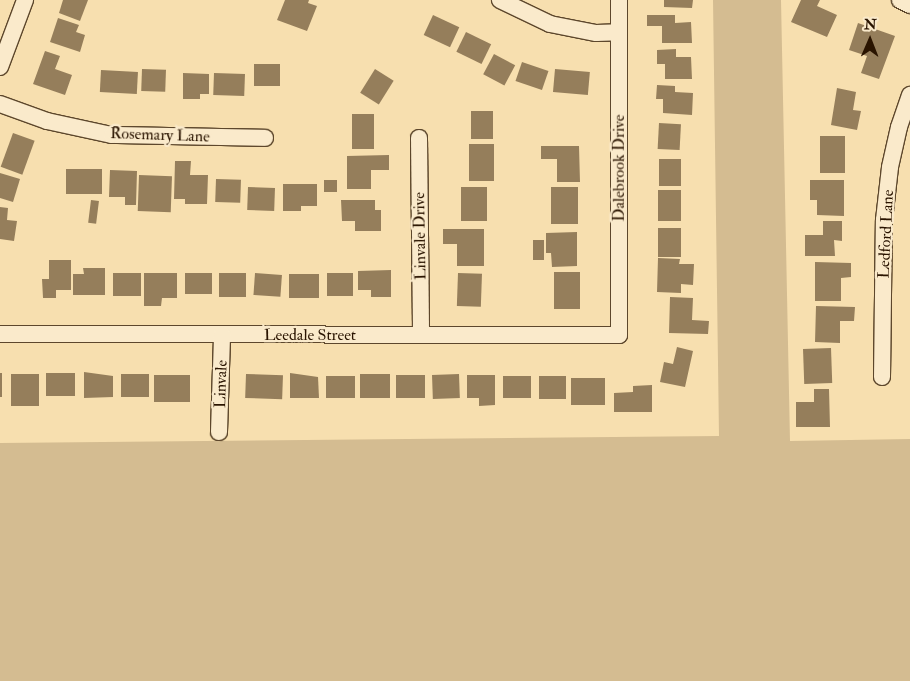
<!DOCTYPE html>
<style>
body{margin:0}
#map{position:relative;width:910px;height:681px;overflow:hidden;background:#f7dfaf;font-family:"IM FELL Double Pica",serif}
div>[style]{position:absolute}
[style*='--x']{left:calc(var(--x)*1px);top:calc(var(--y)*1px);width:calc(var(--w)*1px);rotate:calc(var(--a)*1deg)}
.green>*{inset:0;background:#d4bc91}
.building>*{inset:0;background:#957e5b;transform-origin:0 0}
.roads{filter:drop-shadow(1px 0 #5d472c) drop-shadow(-1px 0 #5d472c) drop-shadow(0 1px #5d472c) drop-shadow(0 -1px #5d472c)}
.minor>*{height:16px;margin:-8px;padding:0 8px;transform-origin:8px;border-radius:8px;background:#faeacb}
span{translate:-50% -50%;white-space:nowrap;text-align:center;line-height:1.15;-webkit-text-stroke:4.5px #faeacb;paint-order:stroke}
.street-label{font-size:16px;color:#2a1400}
.north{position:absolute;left:845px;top:15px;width:50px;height:50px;-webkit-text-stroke:4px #faeacb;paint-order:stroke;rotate:1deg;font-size:14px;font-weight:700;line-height:20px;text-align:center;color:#2a1400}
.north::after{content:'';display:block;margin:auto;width:18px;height:22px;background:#2a1400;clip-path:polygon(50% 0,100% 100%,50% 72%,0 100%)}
</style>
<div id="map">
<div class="green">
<i style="clip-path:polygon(713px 0,781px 0,790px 441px,910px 439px,910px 681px,0 681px,0 443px,719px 436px)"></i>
</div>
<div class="building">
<i style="clip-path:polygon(63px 0,88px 0,80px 21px,59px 13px)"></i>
<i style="clip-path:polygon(285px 0,309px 0,308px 3px,317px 6px,307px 31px,277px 20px)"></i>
<i style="clip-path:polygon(664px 0,693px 0,692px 8px,664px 7px)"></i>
<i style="clip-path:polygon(801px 0,820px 0,817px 6px,837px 15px,827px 37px,791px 22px)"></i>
<i style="left:433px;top:15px;width:29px;height:22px;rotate:25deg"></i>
<i style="clip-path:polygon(647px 15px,675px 15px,675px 23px,691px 22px,692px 43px,662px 43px,662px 26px,647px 26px)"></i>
<i style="clip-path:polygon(58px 18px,79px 25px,76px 32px,85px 35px,80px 52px,50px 42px)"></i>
<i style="clip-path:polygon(858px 23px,895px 36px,879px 79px,861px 73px,867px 56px,849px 50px)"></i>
<i style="left:466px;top:32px;width:28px;height:22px;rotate:26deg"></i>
<i style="clip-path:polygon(676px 49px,676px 57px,691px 57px,692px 79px,665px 79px,665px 64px,657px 64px,657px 50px)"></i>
<i style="clip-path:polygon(45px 51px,60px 56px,55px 69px,72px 75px,65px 95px,33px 84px)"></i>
<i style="left:494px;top:54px;width:24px;height:23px;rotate:28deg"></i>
<i style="left:522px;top:62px;width:28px;height:20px;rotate:19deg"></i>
<i style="left:280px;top:64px;width:22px;height:26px;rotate:90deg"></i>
<i style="left:142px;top:69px;width:24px;height:22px;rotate:2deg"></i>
<i style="left:375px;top:69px;width:22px;height:28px;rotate:32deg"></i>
<i style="left:555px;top:69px;width:35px;height:23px;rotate:5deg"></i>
<i style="left:101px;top:70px;width:37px;height:22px;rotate:3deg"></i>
<i style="clip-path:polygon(183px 73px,209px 74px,209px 94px,200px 94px,200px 99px,183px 99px)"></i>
<i style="left:214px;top:73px;width:31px;height:22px;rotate:2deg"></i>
<i style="clip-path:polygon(657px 85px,675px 86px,675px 92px,693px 93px,692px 115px,663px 113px,663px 99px,656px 99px)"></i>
<i style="clip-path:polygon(837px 88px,856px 92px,853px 110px,861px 111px,857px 130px,831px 125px)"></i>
<i style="left:471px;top:111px;width:22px;height:28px"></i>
<i style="left:352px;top:114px;width:22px;height:35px"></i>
<i style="left:659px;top:123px;width:22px;height:26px;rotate:3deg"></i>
<i style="left:13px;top:133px;width:23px;height:36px;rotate:20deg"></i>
<i style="left:820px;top:136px;width:25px;height:37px"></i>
<i style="left:469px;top:144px;width:25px;height:37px"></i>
<i style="clip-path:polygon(541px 146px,579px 146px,580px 182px,557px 182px,557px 159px,541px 159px)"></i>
<i style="clip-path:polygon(389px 155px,389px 170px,371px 170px,371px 189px,347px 189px,347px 156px)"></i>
<i style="left:659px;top:159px;width:22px;height:27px"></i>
<i style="clip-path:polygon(175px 161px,191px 161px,190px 175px,208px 175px,207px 204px,185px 204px,185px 199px,174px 199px)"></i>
<i style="left:102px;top:169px;width:25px;height:36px;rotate:90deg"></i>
<i style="clip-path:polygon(110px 170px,137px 171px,136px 205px,125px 205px,125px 197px,109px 197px)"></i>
<i style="clip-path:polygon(0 173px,20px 179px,13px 202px,0 198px)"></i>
<i style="left:139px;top:175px;width:33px;height:36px;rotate:2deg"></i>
<i style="left:216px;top:179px;width:25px;height:23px;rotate:2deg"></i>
<i style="left:324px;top:180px;width:13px;height:12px"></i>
<i style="clip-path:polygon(810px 180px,844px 180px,844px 216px,817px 215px,817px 200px,810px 200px)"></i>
<i style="clip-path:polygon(283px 184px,317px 184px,317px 206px,301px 206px,301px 211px,283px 211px)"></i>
<i style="left:248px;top:187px;width:27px;height:23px;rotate:2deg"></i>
<i style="left:461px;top:187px;width:26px;height:34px"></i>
<i style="left:551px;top:187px;width:27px;height:37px"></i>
<i style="left:658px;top:190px;width:23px;height:31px"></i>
<i style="left:91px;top:200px;width:8px;height:23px;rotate:7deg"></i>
<i style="clip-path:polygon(341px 200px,375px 200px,375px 210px,381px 210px,381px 231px,355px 231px,355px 221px,342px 221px)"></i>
<i style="clip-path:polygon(0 207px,8px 208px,7px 220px,17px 221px,14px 241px,0 239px)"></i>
<i style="clip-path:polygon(823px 221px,842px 221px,842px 241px,834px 240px,835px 256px,805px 256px,805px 235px,823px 235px)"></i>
<i style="left:681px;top:228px;width:29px;height:23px;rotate:90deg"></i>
<i style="clip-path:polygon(443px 229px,484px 229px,484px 266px,457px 266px,457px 244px,443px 244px)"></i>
<i style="clip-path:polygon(577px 232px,577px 266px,552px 267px,551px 253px,546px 253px,546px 233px)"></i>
<i style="left:533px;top:240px;width:11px;height:20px"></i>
<i style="clip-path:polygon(658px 258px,680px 259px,679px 264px,694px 264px,693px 285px,681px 284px,681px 293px,657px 292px)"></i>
<i style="clip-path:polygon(49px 260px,71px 260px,71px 290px,56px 290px,56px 298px,43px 298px,42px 279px,49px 279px)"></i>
<i style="clip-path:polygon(815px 262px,851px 263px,851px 277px,841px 278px,841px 301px,815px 301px)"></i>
<i style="clip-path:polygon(83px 268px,105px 268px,105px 295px,73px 295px,73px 274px,84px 274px)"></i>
<i style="clip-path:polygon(391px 270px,391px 297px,371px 297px,371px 290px,358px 290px,358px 271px)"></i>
<i style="left:554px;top:272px;width:26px;height:37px"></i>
<i style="left:113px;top:273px;width:28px;height:23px"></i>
<i style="clip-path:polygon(144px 273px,177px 273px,177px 298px,162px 298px,161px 306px,144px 306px)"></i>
<i style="left:185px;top:273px;width:27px;height:21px"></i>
<i style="left:219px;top:273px;width:27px;height:24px"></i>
<i style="left:255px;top:273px;width:27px;height:22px;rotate:4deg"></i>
<i style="left:327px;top:273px;width:26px;height:23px"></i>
<i style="left:458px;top:273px;width:24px;height:33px;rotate:2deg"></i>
<i style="left:289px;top:274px;width:30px;height:24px"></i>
<i style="clip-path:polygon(670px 297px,693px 298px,692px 320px,709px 321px,708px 334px,669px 333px)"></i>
<i style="clip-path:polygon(816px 306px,855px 307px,854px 321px,840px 321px,840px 343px,815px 342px)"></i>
<i style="clip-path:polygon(677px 347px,693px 351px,685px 387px,660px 382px,664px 362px,673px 364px)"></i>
<i style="left:831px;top:348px;width:35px;height:28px;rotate:88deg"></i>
<i style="clip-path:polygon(84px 372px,113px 376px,113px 397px,84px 398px)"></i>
<i style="left:0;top:373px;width:2px;height:24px"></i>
<i style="left:46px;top:373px;width:29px;height:23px"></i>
<i style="clip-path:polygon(290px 373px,318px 377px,319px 398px,290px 398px)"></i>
<i style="left:11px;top:374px;width:28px;height:32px"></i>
<i style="left:121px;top:374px;width:28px;height:23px"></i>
<i style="left:246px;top:374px;width:37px;height:24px;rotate:2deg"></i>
<i style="left:390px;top:374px;width:24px;height:30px;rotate:90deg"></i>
<i style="left:459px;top:374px;width:24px;height:27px;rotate:88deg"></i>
<i style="left:154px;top:375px;width:36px;height:27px"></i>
<i style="left:425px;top:375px;width:23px;height:29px;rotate:90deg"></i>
<i style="clip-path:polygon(467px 375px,495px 375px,495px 405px,479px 406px,479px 398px,467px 398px)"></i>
<i style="left:326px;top:376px;width:29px;height:22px"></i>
<i style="left:503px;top:376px;width:28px;height:22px"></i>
<i style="left:539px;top:376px;width:27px;height:23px"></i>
<i style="left:605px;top:378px;width:27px;height:34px;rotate:90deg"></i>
<i style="clip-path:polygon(652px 385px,652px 412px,614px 412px,614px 393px,633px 392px,633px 386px)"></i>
<i style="clip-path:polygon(814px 389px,829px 389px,830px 427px,796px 427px,796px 402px,814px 402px)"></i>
</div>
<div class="roads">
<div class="minor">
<i style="--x:500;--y:0;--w:55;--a:25.6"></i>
<i style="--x:550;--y:24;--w:47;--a:11.1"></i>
<i style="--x:596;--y:33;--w:23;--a:-2"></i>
<i style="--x:900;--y:0;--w:11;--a:27"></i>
<i style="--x:0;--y:67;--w:72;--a:-69.5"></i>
<i style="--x:0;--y:104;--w:50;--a:19.9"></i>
<i style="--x:47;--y:121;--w:66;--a:12.2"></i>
<i style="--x:112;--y:135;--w:153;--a:1.1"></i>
<i style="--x:419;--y:138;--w:196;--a:89.4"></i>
<i style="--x:0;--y:334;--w:619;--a:0.09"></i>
<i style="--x:619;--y:335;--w:335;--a:-90"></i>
<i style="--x:882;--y:377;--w:157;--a:-89.3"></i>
<i style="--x:884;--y:220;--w:53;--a:-83.5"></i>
<i style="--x:890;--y:167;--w:41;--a:-77.3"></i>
<i style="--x:899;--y:127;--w:34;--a:-71"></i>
<i style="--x:219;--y:432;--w:97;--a:-88.2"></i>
</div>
</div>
<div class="street-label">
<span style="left:160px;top:135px;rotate:2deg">Rosemary Lane</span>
<span style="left:619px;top:168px;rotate:-90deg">Dalebrook Drive</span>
<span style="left:886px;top:234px;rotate:-87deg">Ledford Lane</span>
<span style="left:420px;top:236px;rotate:-91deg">Linvale Drive</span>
<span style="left:310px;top:335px">Leedale Street</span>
<span style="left:221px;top:384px;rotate:-88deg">Linvale</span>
</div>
<div class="north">N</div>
</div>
